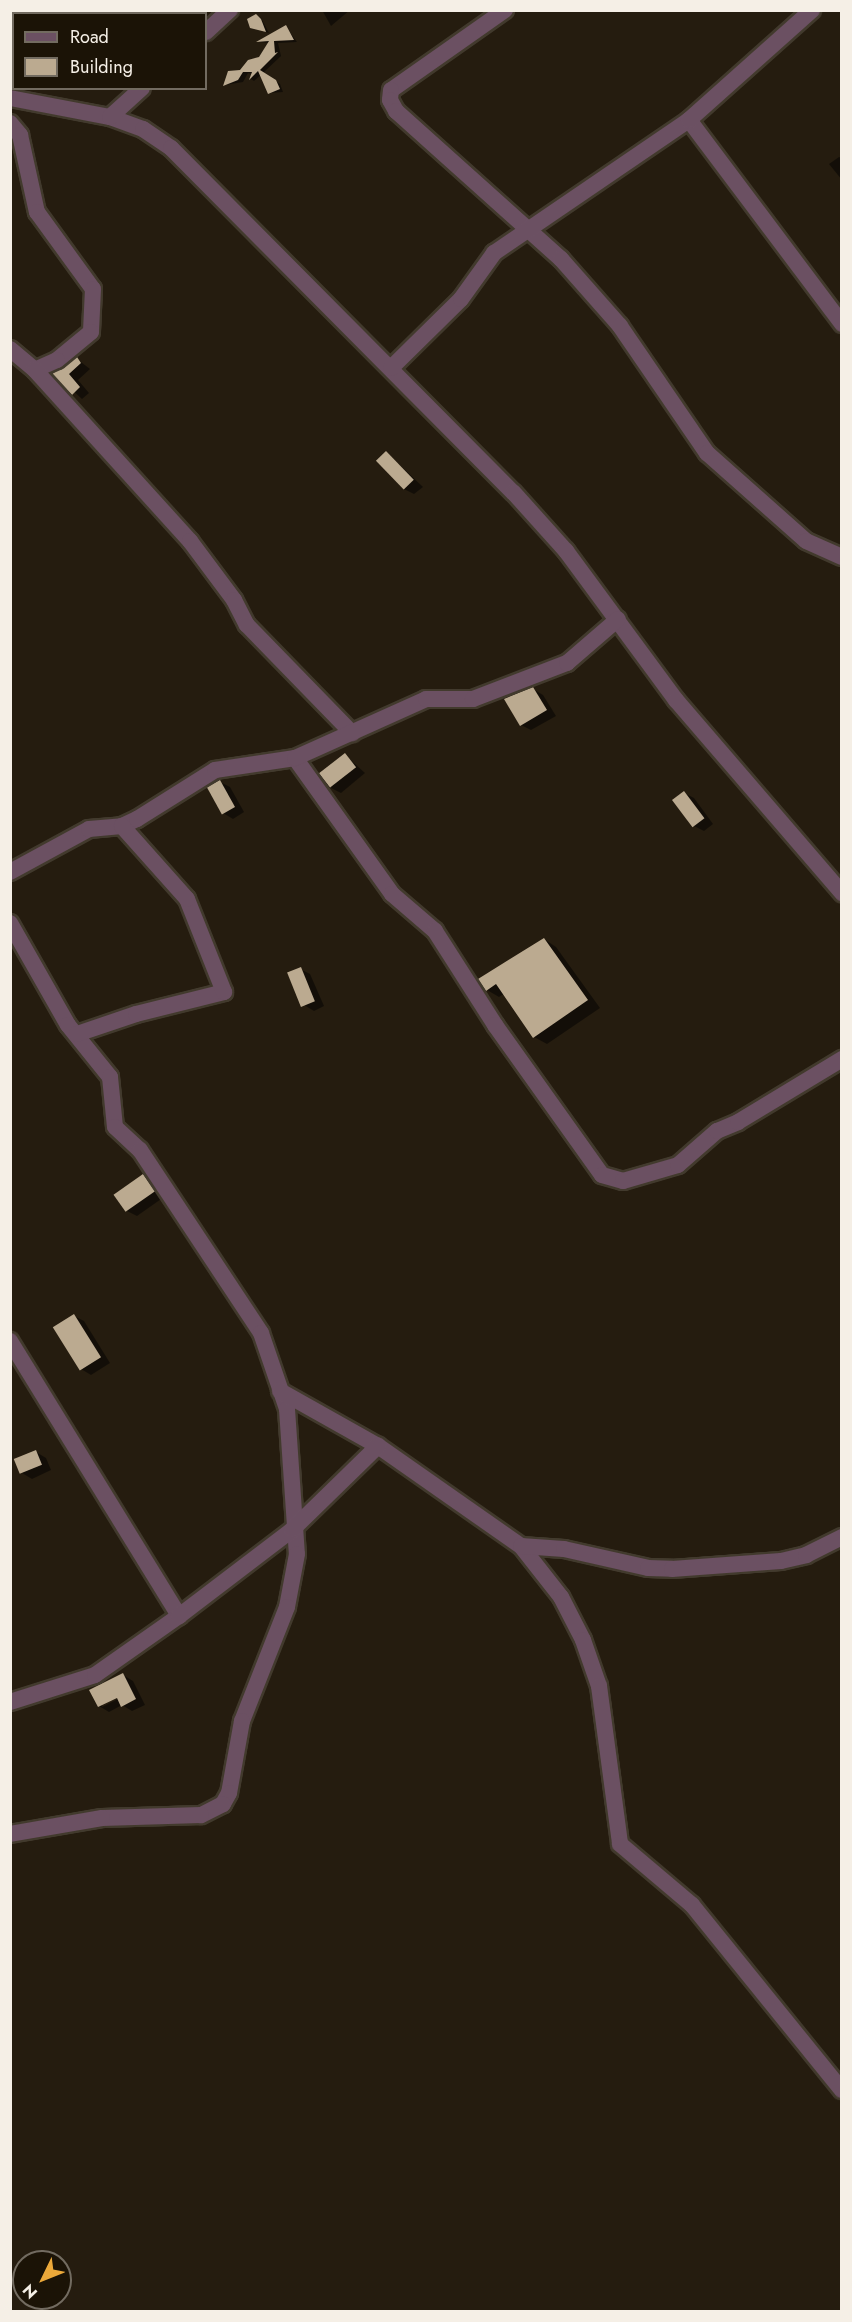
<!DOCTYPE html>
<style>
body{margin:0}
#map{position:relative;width:852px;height:2322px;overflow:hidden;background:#251c0f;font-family:Jost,sans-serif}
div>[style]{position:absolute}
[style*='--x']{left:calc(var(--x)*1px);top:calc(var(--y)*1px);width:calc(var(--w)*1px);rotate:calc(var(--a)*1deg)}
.shadow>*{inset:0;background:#0007}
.building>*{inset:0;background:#bbaa90;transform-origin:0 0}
.roads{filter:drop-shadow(2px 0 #423a2d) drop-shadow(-2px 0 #423a2d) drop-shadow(0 2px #423a2d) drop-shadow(0 -2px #423a2d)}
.minor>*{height:16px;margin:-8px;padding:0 8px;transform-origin:8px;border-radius:8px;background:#6b5062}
span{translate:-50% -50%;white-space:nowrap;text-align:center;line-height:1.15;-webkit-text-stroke:6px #1b1306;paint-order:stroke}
.frame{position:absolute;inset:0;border:12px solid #f5efe6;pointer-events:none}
.legend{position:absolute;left:12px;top:12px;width:195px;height:78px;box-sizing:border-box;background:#1b1306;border:2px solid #726b60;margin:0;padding:8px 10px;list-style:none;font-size:18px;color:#f5efe6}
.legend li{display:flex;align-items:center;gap:12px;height:30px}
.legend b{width:30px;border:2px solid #726b60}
.north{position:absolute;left:12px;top:2250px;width:60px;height:60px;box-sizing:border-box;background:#1b1306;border:2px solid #726b60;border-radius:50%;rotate:227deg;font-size:16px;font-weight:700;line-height:24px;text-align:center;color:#f5efe6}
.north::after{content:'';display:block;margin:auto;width:21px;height:27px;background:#eca93a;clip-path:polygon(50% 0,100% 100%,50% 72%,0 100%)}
</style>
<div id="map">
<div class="shadow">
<i style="clip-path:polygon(322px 10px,350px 10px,331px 26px)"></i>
<i style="clip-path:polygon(256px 16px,261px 18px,269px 33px,251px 27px)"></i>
<i style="clip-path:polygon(286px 27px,297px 42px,278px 43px,281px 56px,263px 73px,280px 84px,283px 92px,269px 93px,262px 74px,254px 81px,251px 79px,253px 74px,248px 73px,243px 82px,225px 85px,260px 58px,270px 43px,259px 42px)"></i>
<i style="clip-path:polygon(839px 157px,842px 158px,842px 180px,829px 164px)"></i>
<i style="clip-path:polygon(77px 359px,90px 369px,78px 380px,89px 393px,82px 399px,55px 374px)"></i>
<i style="clip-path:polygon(387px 453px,423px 487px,414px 494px,404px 489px)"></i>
<i style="clip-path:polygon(533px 689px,543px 695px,556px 716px,531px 730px,521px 725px)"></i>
<i style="clip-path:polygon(345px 755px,365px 773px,341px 793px,331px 788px)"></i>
<i style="clip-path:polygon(220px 782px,230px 787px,244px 812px,233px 819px,223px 813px)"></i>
<i style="clip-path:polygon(684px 793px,694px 798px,713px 824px,704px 831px,694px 826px)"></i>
<i style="clip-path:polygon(544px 939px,556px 947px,600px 1008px,547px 1044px,534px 1037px,505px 993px,499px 997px,487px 990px)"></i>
<i style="clip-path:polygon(300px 969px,310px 974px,324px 1006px,314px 1011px,304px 1005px,289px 973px)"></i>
<i style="clip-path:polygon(143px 1176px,153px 1182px,164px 1197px,137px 1216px,127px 1211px)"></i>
<i style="clip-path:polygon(74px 1316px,84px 1321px,110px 1363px,91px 1375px,81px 1369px)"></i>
<i style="clip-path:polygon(36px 1452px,46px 1458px,51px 1470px,32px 1479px,22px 1473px)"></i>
<i style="clip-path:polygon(evenodd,123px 1675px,133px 1681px,145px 1705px,132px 1711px,122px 1705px,109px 1712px,99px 1706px,123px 1675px,123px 1693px,124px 1696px,102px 1707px,102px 1703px,123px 1693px)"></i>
</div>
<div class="building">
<i style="clip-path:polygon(256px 14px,261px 19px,266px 32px,250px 28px,247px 19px)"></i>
<i style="clip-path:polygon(286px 25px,294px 40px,274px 41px,275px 53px,278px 52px,260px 70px,276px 80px,280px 89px,268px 94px,258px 71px,249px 80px,252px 72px,243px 72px,238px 80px,223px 86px,228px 71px,240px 70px,248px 60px,259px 57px,269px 41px,256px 42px)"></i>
<i style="clip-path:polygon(77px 357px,81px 363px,69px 374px,80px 387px,72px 395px,52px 374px)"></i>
<i style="left:386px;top:451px;width:40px;height:14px;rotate:46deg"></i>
<i style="clip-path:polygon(533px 687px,547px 710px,520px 726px,504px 699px)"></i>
<i style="left:345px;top:753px;width:18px;height:33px;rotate:52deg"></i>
<i style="left:220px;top:780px;width:31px;height:15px;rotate:61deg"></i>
<i style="left:684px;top:791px;width:34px;height:15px;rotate:53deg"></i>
<i style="clip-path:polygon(544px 938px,588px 1000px,533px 1038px,496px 984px,486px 991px,478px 979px)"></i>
<i style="left:301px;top:967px;width:37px;height:15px;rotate:68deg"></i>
<i style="left:143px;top:1174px;width:21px;height:36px;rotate:55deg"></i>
<i style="left:74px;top:1314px;width:51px;height:25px;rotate:58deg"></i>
<i style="left:36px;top:1450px;width:16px;height:24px;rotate:68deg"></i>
<i style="clip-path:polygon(123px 1673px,136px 1699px,121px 1707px,117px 1698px,98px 1707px,89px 1690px)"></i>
</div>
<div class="roads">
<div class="minor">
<i style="--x:505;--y:10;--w:139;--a:144.9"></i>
<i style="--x:391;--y:90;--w:10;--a:96"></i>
<i style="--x:390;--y:100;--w:13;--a:61"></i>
<i style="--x:396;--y:111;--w:222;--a:41.9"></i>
<i style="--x:561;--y:259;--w:89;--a:48.6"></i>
<i style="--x:620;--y:326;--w:154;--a:55.6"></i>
<i style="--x:707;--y:453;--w:132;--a:41.6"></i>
<i style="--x:806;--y:541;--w:39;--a:24"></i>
<i style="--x:206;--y:32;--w:33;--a:-43"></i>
<i style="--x:10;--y:98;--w:102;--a:10.8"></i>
<i style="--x:110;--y:117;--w:35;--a:20"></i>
<i style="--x:143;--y:129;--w:34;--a:34"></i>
<i style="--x:171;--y:148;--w:486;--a:45.2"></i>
<i style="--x:514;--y:493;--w:78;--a:48.1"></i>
<i style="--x:566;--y:551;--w:185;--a:53.6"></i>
<i style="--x:676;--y:700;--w:255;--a:49.3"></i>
<i style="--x:110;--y:117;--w:43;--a:-42.2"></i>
<i style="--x:689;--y:120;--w:255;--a:53.1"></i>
<i style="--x:10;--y:123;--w:16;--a:50"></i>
<i style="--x:20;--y:135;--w:79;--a:77.6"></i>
<i style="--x:37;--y:212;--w:95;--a:54"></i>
<i style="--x:93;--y:289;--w:43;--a:92.7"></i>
<i style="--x:91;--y:332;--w:44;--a:140.5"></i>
<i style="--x:57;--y:360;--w:24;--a:156"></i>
<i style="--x:10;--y:349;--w:33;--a:40"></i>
<i style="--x:35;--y:370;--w:231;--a:47.8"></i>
<i style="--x:190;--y:541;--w:74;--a:53.3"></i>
<i style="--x:234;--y:600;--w:28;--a:63"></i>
<i style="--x:247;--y:625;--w:151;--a:45.8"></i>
<i style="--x:391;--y:368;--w:98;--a:-44.6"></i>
<i style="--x:461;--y:299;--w:57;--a:-54.3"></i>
<i style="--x:494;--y:253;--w:236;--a:-34.3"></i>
<i style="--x:689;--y:120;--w:165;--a:-41.8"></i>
<i style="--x:295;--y:758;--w:167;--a:54.5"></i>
<i style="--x:392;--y:894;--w:57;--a:40.7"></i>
<i style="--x:435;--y:931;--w:112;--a:57.4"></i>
<i style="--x:495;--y:1025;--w:184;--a:54.5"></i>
<i style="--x:602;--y:1175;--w:22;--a:16"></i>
<i style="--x:623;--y:1181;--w:57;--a:-16.2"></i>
<i style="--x:678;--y:1165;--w:52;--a:-41.1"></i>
<i style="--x:717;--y:1131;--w:23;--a:-23"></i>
<i style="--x:738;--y:1122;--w:122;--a:-31.2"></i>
<i style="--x:10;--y:872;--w:90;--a:-28.6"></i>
<i style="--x:89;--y:829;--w:33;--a:-5"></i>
<i style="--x:122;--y:826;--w:17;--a:-25"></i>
<i style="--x:137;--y:819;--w:92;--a:-32.1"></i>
<i style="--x:215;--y:770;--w:81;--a:-8.5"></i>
<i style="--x:295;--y:758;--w:144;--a:-24.2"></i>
<i style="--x:426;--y:699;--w:47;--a:0"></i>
<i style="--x:473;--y:699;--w:101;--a:-21"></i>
<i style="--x:567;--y:663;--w:67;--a:-40.8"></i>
<i style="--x:10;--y:923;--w:117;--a:60.4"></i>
<i style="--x:68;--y:1025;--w:67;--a:51.1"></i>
<i style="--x:110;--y:1077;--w:50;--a:84.3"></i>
<i style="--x:115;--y:1127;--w:34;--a:43"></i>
<i style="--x:140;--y:1150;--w:219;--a:56.5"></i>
<i style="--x:261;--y:1333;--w:80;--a:71.1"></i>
<i style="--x:287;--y:1409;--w:145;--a:86.1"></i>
<i style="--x:297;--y:1554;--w:54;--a:100.7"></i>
<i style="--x:287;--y:1607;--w:123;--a:111.5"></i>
<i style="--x:242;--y:1721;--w:73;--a:100.2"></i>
<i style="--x:229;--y:1793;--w:13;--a:119"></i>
<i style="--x:223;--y:1804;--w:25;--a:153"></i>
<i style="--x:201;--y:1815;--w:99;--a:178.3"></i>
<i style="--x:102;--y:1818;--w:93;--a:170.1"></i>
<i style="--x:77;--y:1034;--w:62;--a:-18.7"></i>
<i style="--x:136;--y:1014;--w:91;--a:-14"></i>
<i style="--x:224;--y:992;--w:100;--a:-111.7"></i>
<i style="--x:187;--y:899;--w:98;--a:-131.7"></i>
<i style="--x:10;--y:1341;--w:323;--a:58.4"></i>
<i style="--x:280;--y:1391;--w:112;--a:29.3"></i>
<i style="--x:378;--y:1446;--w:174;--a:35"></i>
<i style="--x:521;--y:1546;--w:65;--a:51.9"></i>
<i style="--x:561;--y:1597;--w:48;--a:62.9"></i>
<i style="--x:583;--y:1640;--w:49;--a:70.8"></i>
<i style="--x:599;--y:1686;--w:159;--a:82.4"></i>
<i style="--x:620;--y:1844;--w:94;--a:40.3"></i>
<i style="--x:692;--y:1905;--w:238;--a:51"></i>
<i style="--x:521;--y:1546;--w:43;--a:4"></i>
<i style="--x:564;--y:1549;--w:86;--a:12.7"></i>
<i style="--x:648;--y:1568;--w:24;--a:2"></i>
<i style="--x:672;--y:1569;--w:109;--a:-4.2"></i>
<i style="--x:781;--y:1561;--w:26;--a:-13"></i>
<i style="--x:806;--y:1555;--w:40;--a:-26.6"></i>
<i style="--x:10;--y:1702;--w:89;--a:-17.6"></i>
<i style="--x:95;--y:1675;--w:103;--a:-35.1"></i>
<i style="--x:179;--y:1616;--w:143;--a:-37.3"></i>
<i style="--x:293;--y:1529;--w:119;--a:-44.3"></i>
</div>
</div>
<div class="frame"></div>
<ul class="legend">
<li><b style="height:8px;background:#6b5062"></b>Road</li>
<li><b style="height:16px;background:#bbaa90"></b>Building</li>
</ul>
<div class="north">N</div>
</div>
